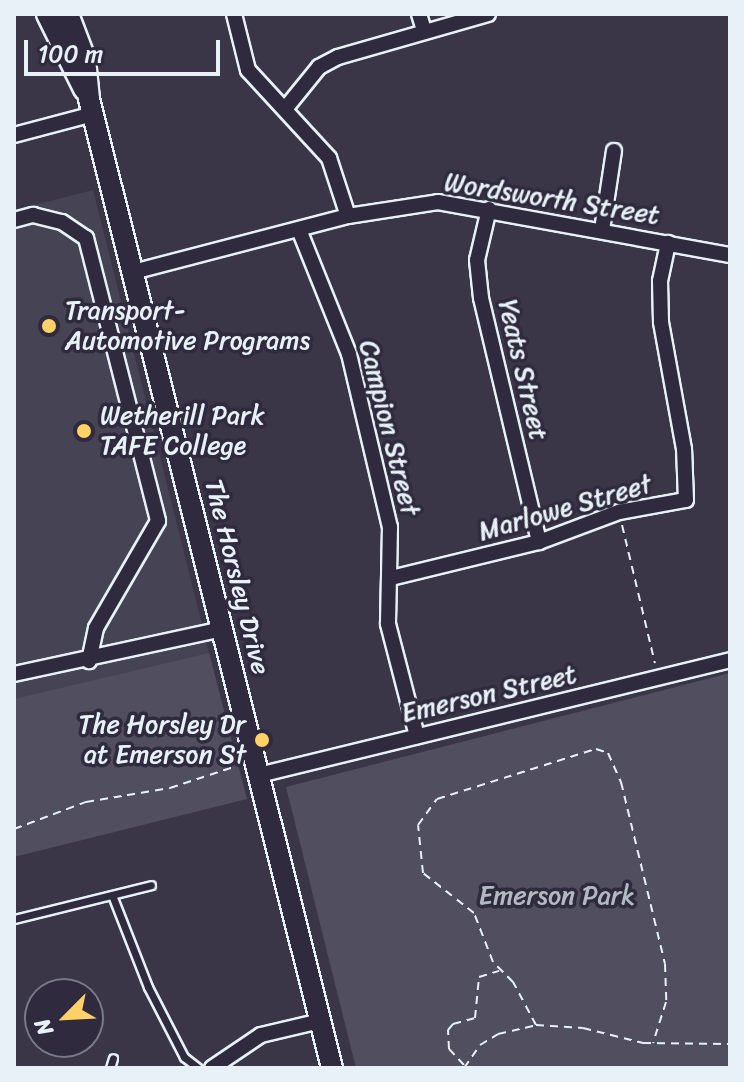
<!DOCTYPE html>
<style>
body{margin:0}
#map{position:relative;width:744px;height:1082px;overflow:hidden;background:#3a3648;font-family:Sriracha,sans-serif}
div>[style]{position:absolute}
[style*='--x']{left:calc(var(--x)*1px);top:calc(var(--y)*1px);width:calc(var(--w)*1px);rotate:calc(var(--a)*1deg)}
.built>*{inset:0;background:#464354}
.green>*{inset:0;background:#504e5f}
.path>*{height:2px;margin-top:-1px;transform-origin:0;background:repeating-linear-gradient(90deg,#e8f1f8 0 8px,transparent 0 14px)}
.roads{filter:drop-shadow(2px 0 #e8f1f8) drop-shadow(-2px 0 #e8f1f8) drop-shadow(0 2px #e8f1f8) drop-shadow(0 -2px #e8f1f8)}
.service>*{height:7px;margin:-3.5px;padding:0 3.5px;transform-origin:3.5px;border-radius:3.5px;background:#2f2a3d}
.minor>*{height:14px;margin:-7px;padding:0 7px;transform-origin:7px;border-radius:7px;background:#2f2a3d}
.secondary>*{height:20px;margin:-10px;padding:0 10px;transform-origin:10px;border-radius:10px;background:#2f2a3d}
.dots>*{width:22px;height:22px;translate:-50% -50%;box-sizing:border-box;border:4px solid #2f2a3d;border-radius:50%}
span{translate:-50% -50%;white-space:nowrap;text-align:center;line-height:1.15;-webkit-text-stroke:7px #2f2a3d;paint-order:stroke}
.street-label{font-size:26px;color:#e8f1f8}
.poi-label{font-size:26px;color:#e8f1f8}
.left{translate:0 -50%;text-align:left}
.right{translate:-100% -50%;text-align:right}
.park-label{font-size:26px;color:#b3b8c2}
.frame{position:absolute;inset:0;border:16px solid #e8f1f8;pointer-events:none}
.north{position:absolute;left:24px;top:978px;width:80px;height:80px;box-sizing:border-box;background:#2f2a3d;border:2px solid #797a88;border-radius:50%;rotate:246deg;font-size:22px;font-weight:700;line-height:32px;text-align:center;color:#e8f1f8}
.north::after{content:'';display:block;margin:auto;width:28px;height:36px;background:#ffd166;clip-path:polygon(50% 0,100% 100%,50% 72%,0 100%)}
.scale{position:absolute;left:24px;top:40px;width:196px;height:36px;box-sizing:border-box;border:4px solid #e8f1f8;border-top:0;padding-left:10px;font-size:24px;line-height:28px;white-space:nowrap;color:#e8f1f8;-webkit-text-stroke:6px #2f2a3d;paint-order:stroke}
</style>
<div id="map">
<div class="built">
<i style="clip-path:polygon(93px 190px,236px 760px,14px 816px,14px 210px)"></i>
</div>
<div class="green">
<i style="clip-path:polygon(209px 653px,247px 799px,14px 857px,14px 699px)"></i>
<i style="clip-path:polygon(730px 673px,730px 1068px,356px 1068px,286px 787px)"></i>
</div>
<div class="path">
<i style="--x:622;--y:525;--w:142;--a:76.6"></i>
<i style="--x:14;--y:829;--w:77;--a:-20.6"></i>
<i style="--x:86;--y:802;--w:85;--a:-9.5"></i>
<i style="--x:170;--y:788;--w:71;--a:-18.2"></i>
<i style="--x:536;--y:1025;--w:49;--a:-118.1"></i>
<i style="--x:513;--y:982;--w:28;--a:-135"></i>
<i style="--x:493;--y:962;--w:53;--a:-111.2"></i>
<i style="--x:474;--y:913;--w:65;--a:-141.9"></i>
<i style="--x:423;--y:873;--w:48;--a:-95.9"></i>
<i style="--x:418;--y:825;--w:32;--a:-54"></i>
<i style="--x:437;--y:799;--w:167;--a:-17.5"></i>
<i style="--x:596;--y:749;--w:13;--a:18"></i>
<i style="--x:608;--y:753;--w:32;--a:66"></i>
<i style="--x:621;--y:782;--w:187;--a:76.4"></i>
<i style="--x:665;--y:964;--w:38;--a:88"></i>
<i style="--x:666;--y:1002;--w:43;--a:107.6"></i>
<i style="--x:464;--y:1065;--w:22;--a:-133"></i>
<i style="--x:449;--y:1049;--w:19;--a:-93"></i>
<i style="--x:448;--y:1030;--w:8;--a:-50"></i>
<i style="--x:453;--y:1024;--w:23;--a:-15"></i>
<i style="--x:475;--y:1018;--w:41;--a:-84.4"></i>
<i style="--x:479;--y:977;--w:21;--a:-17"></i>
<i style="--x:464;--y:1068;--w:28;--a:-55"></i>
<i style="--x:480;--y:1045;--w:21;--a:-31"></i>
<i style="--x:498;--y:1034;--w:39;--a:-13"></i>
<i style="--x:536;--y:1025;--w:47;--a:3.7"></i>
<i style="--x:583;--y:1028;--w:62;--a:14"></i>
<i style="--x:643;--y:1043;--w:87;--a:0.7"></i>
</div>
<div class="roads">
<div class="service">
<i style="--x:112;--y:895;--w:99;--a:68.6"></i>
<i style="--x:148;--y:987;--w:79;--a:62.8"></i>
<i style="--x:184;--y:1057;--w:18;--a:38"></i>
<i style="--x:14;--y:919;--w:141;--a:-13.9"></i>
<i style="--x:110;--y:1068;--w:10;--a:-73"></i>
</div>
<div class="minor">
<i style="--x:234;--y:14;--w:58;--a:76"></i>
<i style="--x:248;--y:70;--w:120;--a:47.4"></i>
<i style="--x:329;--y:158;--w:61;--a:71.9"></i>
<i style="--x:419;--y:14;--w:17;--a:73"></i>
<i style="--x:285;--y:109;--w:54;--a:-51"></i>
<i style="--x:319;--y:67;--w:21;--a:-28"></i>
<i style="--x:338;--y:57;--w:156;--a:-16"></i>
<i style="--x:14;--y:135;--w:82;--a:-14.9"></i>
<i style="--x:489;--y:209;--w:52;--a:103.2"></i>
<i style="--x:477;--y:260;--w:38;--a:84"></i>
<i style="--x:481;--y:298;--w:251;--a:76.6"></i>
<i style="--x:14;--y:220;--w:20;--a:-15"></i>
<i style="--x:33;--y:215;--w:30;--a:14"></i>
<i style="--x:62;--y:222;--w:29;--a:34"></i>
<i style="--x:86;--y:238;--w:292;--a:75.7"></i>
<i style="--x:158;--y:521;--w:124;--a:120.1"></i>
<i style="--x:96;--y:628;--w:34;--a:102"></i>
<i style="--x:602;--y:230;--w:80;--a:-81.4"></i>
<i style="--x:300;--y:232;--w:131;--a:68.1"></i>
<i style="--x:349;--y:354;--w:178;--a:76.7"></i>
<i style="--x:390;--y:527;--w:97;--a:91.2"></i>
<i style="--x:388;--y:624;--w:116;--a:75.5"></i>
<i style="--x:133;--y:272;--w:222;--a:-14.6"></i>
<i style="--x:348;--y:216;--w:91;--a:-8.8"></i>
<i style="--x:438;--y:202;--w:297;--a:10.3"></i>
<i style="--x:391;--y:578;--w:152;--a:-13.7"></i>
<i style="--x:539;--y:542;--w:85;--a:-20.6"></i>
<i style="--x:619;--y:512;--w:68;--a:-10.2"></i>
<i style="--x:686;--y:500;--w:51;--a:-92.2"></i>
<i style="--x:684;--y:449;--w:129;--a:-100.3"></i>
<i style="--x:661;--y:322;--w:41;--a:-91.4"></i>
<i style="--x:660;--y:281;--w:39;--a:-78"></i>
<i style="--x:14;--y:674;--w:214;--a:-12.2"></i>
<i style="--x:259;--y:775;--w:485;--a:-13.7"></i>
<i style="--x:212;--y:1068;--w:59;--a:-34"></i>
<i style="--x:261;--y:1035;--w:61;--a:-13.3"></i>
</div>
<div class="secondary">
<i style="--x:47;--y:14;--w:84;--a:63.7"></i>
<i style="--x:68;--y:14;--w:48;--a:69.3"></i>
<i style="--x:85;--y:59;--w:40;--a:84.3"></i>
<i style="--x:89;--y:99;--w:999;--a:75.92"></i>
</div>
</div>
<div class="dots">
<i style="left:49px;top:326px;background:#ffd166"></i>
<i style="left:84px;top:431px;background:#ffd166"></i>
<i style="left:262px;top:740px;background:#ffd166"></i>
</div>
<div class="street-label">
<span style="left:552px;top:199px;rotate:9deg">Wordsworth Street</span>
<span style="left:523px;top:370px;rotate:77deg">Yeats Street</span>
<span style="left:389px;top:428px;rotate:76deg">Campion Street</span>
<span style="left:565px;top:508px;rotate:-16deg">Marlowe Street</span>
<span style="left:237px;top:577px;rotate:76deg">The Horsley Drive</span>
<span style="left:489px;top:694px;rotate:-13deg">Emerson Street</span>
</div>
<div class="poi-label">
<span class="left" style="left:65px;top:326px">Transport-<br>Automotive Programs</span>
<span class="left" style="left:100px;top:431px">Wetherill Park<br>TAFE College</span>
<span class="right" style="left:246px;top:740px">The Horsley Dr<br>at Emerson St</span>
</div>
<div class="park-label">
<span style="left:557px;top:896px">Emerson Park</span>
</div>
<div class="frame"></div>
<div class="north">N</div>
<div class="scale">100 m</div>
</div>
